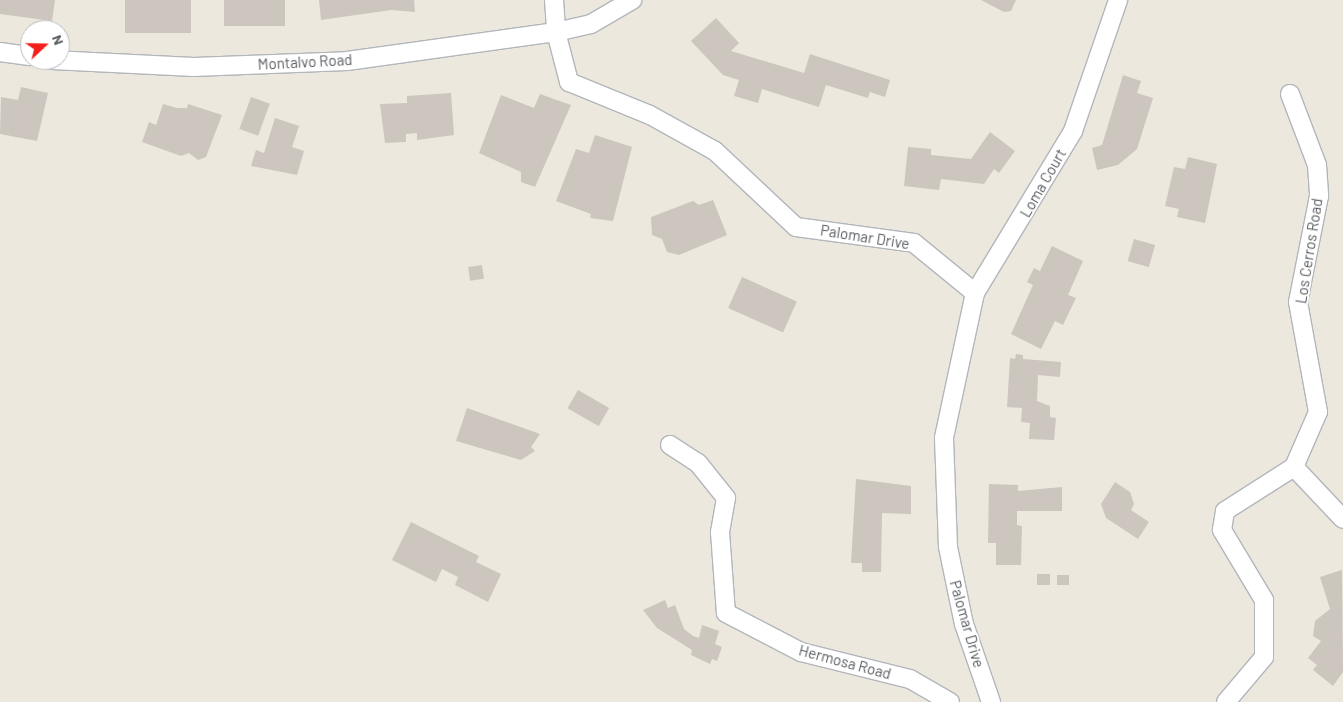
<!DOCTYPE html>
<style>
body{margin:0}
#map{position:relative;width:1343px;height:702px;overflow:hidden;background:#ece8de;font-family:Barlow,sans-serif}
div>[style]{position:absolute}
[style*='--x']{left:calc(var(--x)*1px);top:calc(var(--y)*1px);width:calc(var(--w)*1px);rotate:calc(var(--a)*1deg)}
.building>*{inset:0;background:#ccc6bf;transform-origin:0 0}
.roads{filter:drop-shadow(1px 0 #b2b6bb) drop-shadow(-1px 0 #b2b6bb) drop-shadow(0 1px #b2b6bb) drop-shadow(0 -1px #b2b6bb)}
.street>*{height:18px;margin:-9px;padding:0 9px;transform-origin:9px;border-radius:9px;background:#fff}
span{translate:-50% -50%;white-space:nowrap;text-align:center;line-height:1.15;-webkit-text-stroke:4px #fff;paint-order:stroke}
.street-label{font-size:15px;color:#585c61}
.north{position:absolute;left:20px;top:20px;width:50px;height:50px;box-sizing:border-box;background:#fff;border:1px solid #bcbec0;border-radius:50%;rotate:69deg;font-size:14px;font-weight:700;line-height:20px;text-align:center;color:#585c61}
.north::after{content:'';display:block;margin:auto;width:18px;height:22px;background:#f31f1d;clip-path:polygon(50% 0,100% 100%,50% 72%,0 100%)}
</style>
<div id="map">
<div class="building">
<i style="clip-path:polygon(0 0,55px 0,52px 21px,0 14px)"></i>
<i style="left:125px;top:0;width:66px;height:33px"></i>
<i style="left:224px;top:0;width:61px;height:26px"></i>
<i style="clip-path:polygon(319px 0,414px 0,415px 12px,391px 10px,321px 20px)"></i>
<i style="clip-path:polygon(981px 0,1016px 0,1011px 11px,1004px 12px)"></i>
<i style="clip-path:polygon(716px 18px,739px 43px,731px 51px,804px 73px,810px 54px,890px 80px,885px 97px,870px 92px,868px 98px,826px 85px,819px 107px,762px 89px,758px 103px,734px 96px,739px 80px,723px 75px,691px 41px)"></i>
<i style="clip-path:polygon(1123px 75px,1141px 81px,1137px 93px,1153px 98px,1137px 149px,1118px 165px,1097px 170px,1092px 148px,1102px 145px)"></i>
<i style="clip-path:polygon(21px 87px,48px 93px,37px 141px,0 134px,1px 97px,18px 100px)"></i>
<i style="clip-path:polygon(451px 93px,454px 135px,417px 140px,417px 133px,406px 134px,406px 142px,385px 143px,380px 104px,407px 103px,407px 96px)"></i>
<i style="clip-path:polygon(540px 94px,571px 105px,535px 187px,521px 182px,521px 172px,479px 153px,501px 95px,534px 108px)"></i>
<i style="left:251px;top:97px;width:20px;height:34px;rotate:20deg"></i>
<i style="clip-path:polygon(163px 104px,177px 108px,187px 108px,188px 104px,222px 115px,206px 157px,198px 160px,189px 153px,181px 156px,142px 142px,149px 122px,156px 125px)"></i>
<i style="clip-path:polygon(275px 118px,299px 126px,292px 147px,304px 151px,297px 175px,251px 166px,256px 150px,264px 153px)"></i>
<i style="clip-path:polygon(990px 132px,1015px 151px,999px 173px,994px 169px,984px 184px,941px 179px,939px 190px,904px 186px,908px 147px,931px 149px,931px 155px,971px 159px)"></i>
<i style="clip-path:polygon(595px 135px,632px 147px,613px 221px,590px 218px,591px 214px,556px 201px,576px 149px,589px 153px)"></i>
<i style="clip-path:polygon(1188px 157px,1217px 164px,1205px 223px,1177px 217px,1179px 209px,1165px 206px,1174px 167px,1185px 169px)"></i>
<i style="clip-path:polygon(713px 200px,727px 235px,679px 255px,667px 252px,662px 239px,652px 235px,651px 217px,693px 201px,699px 205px)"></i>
<i style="left:1134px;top:239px;width:22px;height:23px;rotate:16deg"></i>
<i style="clip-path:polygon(1052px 246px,1083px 261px,1068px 295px,1076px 298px,1063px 325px,1055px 321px,1041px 349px,1011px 334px,1033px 285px,1027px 282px,1034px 268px,1040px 271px)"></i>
<i style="left:482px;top:265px;width:14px;height:14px;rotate:82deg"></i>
<i style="left:742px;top:277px;width:60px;height:34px;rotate:24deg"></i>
<i style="clip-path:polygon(1016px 354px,1023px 355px,1023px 359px,1061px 362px,1060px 377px,1038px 375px,1037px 401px,1050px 406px,1050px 417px,1056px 418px,1054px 440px,1029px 439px,1030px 423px,1021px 422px,1022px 408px,1007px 407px,1010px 358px,1015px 359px)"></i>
<i style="left:578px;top:390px;width:36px;height:21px;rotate:30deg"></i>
<i style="clip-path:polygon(467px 408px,540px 434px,531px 447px,535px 451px,521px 460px,456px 441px)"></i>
<i style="clip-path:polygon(856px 479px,911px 486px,911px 514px,882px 513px,881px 572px,862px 572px,862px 563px,851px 563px)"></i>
<i style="clip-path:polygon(1115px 482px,1130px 492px,1134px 504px,1131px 510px,1149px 522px,1138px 539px,1106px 518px,1101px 504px)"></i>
<i style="clip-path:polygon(989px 484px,1018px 485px,1018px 491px,1062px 487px,1062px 511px,1017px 511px,1017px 525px,1022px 526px,1021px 565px,996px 565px,996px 543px,988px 543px)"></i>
<i style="clip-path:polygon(411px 522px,479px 556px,476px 562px,501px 574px,488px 602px,455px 585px,458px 577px,442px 569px,436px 582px,392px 560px)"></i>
<i style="clip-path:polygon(1342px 570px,1343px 672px,1333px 686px,1313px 670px,1317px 665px,1308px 658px,1321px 641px,1313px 636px,1315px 621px,1330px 609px,1320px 577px)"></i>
<i style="left:1037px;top:574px;width:13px;height:11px"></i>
<i style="left:1057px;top:575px;width:12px;height:10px"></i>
<i style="clip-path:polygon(665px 600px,668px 608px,675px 605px,684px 629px,693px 636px,699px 638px,702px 625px,719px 631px,715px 644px,722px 647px,717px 661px,712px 659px,710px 664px,691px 655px,692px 650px,657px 628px,643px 610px)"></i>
</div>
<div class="roads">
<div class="street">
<i style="--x:554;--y:0;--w:32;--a:86"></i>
<i style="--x:556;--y:32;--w:52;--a:75.4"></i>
<i style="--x:569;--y:82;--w:87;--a:22.2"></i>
<i style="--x:650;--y:115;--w:74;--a:29"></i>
<i style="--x:715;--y:151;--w:111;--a:43.2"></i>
<i style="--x:796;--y:227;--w:119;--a:7.7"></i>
<i style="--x:914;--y:243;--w:79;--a:39.3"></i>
<i style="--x:975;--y:293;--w:148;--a:102.1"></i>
<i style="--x:944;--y:438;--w:109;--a:87.9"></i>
<i style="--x:948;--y:547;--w:79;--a:78.3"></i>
<i style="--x:964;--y:624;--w:83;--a:70.9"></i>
<i style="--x:0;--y:52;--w:30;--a:8"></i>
<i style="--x:52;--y:60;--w:142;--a:2.8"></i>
<i style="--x:194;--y:67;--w:153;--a:-2.2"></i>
<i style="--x:347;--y:61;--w:211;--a:-7.9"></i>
<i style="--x:556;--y:32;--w:36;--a:-13"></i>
<i style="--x:591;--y:24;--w:48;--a:-30.3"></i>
<i style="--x:1290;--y:94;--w:76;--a:69.2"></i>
<i style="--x:1317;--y:165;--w:31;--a:86"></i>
<i style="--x:1319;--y:196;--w:108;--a:101.2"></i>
<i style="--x:1298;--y:302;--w:112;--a:79.7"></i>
<i style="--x:1318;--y:412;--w:60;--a:113.6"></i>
<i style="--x:975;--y:293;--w:189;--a:-58.8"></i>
<i style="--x:1073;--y:131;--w:139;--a:-71"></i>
<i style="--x:670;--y:445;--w:33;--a:33"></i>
<i style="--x:698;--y:463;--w:45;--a:51.3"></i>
<i style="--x:726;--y:498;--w:35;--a:100"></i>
<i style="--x:720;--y:532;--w:81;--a:85.8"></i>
<i style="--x:726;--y:613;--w:85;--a:27.5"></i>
<i style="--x:801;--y:652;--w:112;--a:13.9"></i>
<i style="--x:910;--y:679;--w:46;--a:29.9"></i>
<i style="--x:1294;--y:467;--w:71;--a:46.7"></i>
<i style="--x:1226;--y:702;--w:59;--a:-49.8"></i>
<i style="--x:1264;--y:657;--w:57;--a:-90"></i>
<i style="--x:1264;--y:600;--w:82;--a:-121"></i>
<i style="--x:1222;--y:530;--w:19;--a:-81"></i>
<i style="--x:1225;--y:511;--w:82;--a:-32.5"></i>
</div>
</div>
<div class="street-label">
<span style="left:305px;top:62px;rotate:-3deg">Montalvo Road</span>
<span style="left:1043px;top:183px;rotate:-60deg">Loma Court</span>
<span style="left:865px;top:237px;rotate:9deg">Palomar Drive</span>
<span style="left:1309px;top:251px;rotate:-81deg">Los Cerros Road</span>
<span style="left:967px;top:624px;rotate:74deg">Palomar Drive</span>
<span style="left:845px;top:662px;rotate:15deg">Hermosa Road</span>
</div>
<div class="north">N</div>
</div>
